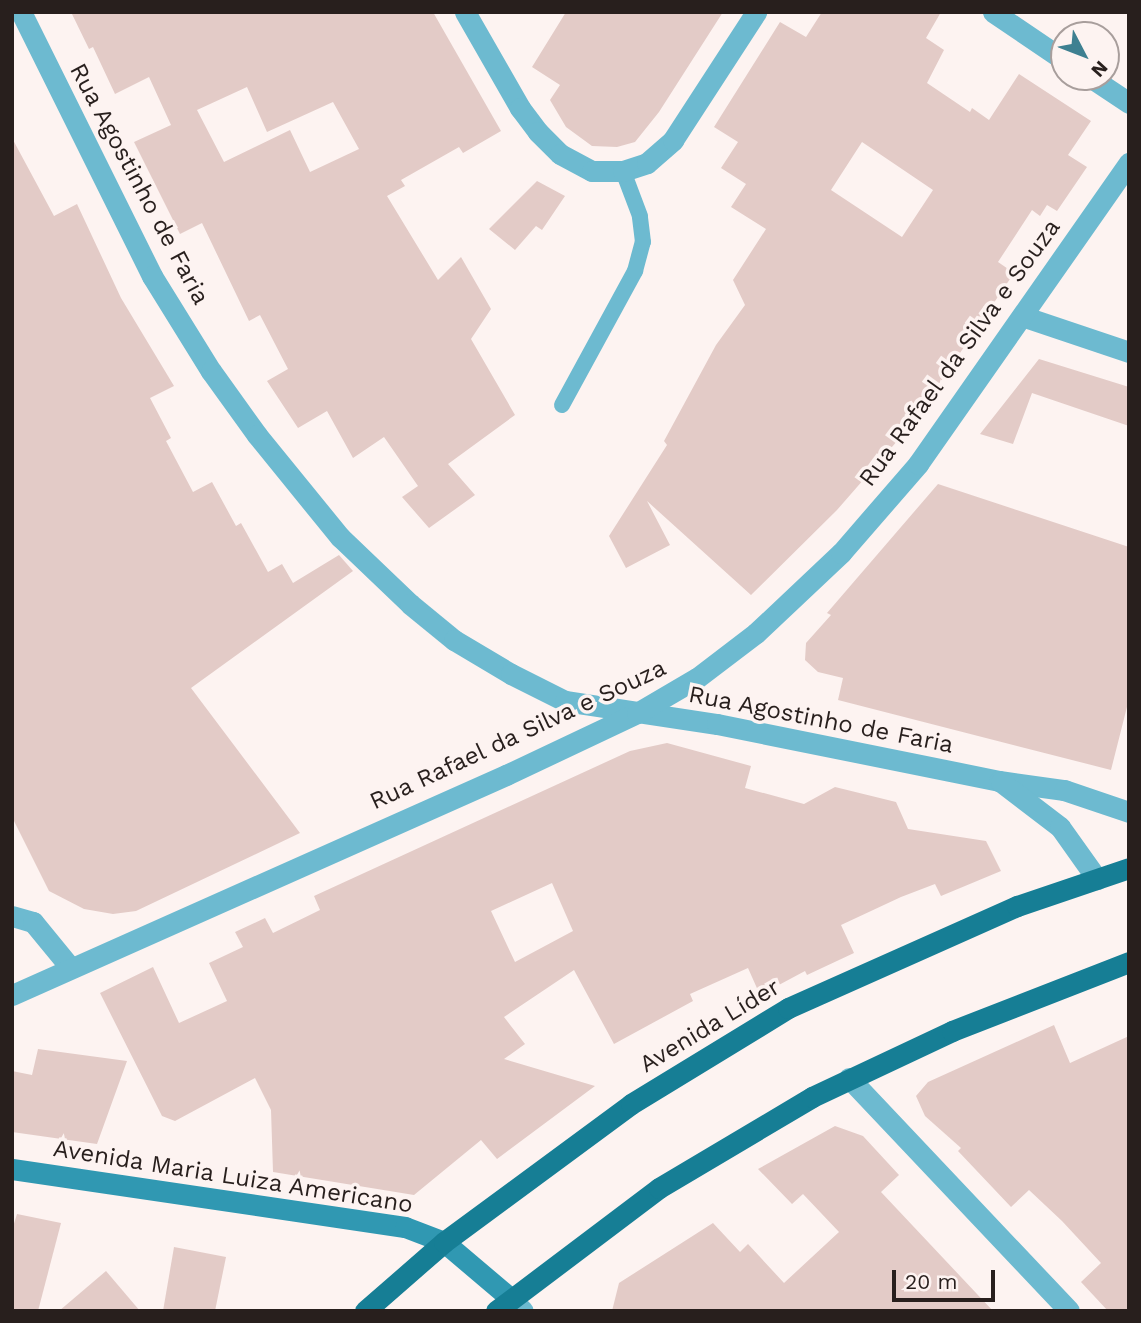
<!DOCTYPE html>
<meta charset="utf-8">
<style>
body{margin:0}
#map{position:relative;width:1141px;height:1323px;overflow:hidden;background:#fdf3f1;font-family:"Work Sans",sans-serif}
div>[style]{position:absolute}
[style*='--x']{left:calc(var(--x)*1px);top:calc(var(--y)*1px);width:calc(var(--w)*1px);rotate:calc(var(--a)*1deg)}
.building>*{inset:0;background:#e3cbc7}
.service>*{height:16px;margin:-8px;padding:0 8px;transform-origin:8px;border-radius:8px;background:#6dbad0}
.minor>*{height:21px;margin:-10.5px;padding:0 10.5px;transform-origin:10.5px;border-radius:10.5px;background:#6dbad0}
.secondary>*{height:21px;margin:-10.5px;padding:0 10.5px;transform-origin:10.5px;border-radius:10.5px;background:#3098b2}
.primary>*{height:21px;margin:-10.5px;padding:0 10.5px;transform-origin:10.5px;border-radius:10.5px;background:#167e95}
span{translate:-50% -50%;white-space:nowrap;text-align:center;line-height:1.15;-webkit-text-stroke:7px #fdf3f1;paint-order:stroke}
.street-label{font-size:24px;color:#281f1d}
.frame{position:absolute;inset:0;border:14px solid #281f1d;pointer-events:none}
.north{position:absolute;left:1050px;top:21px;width:70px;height:70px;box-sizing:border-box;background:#fdf3f1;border:2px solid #a89e9c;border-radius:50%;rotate:132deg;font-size:19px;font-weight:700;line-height:28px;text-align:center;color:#281f1d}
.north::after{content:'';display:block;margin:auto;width:24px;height:32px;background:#3e8091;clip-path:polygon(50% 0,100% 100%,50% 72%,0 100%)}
.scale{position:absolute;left:892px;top:1270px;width:103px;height:32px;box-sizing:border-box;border:4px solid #281f1d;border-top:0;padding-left:9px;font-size:21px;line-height:24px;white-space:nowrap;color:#281f1d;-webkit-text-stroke:5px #fdf3f1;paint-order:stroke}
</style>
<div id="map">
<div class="building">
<i style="clip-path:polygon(evenodd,71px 12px,433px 12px,501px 131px,463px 153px,459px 147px,401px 180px,405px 186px,387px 196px,438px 280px,461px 257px,491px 309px,471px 339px,515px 415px,448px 464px,475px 495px,429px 528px,402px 497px,418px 486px,384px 437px,353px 458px,327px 411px,298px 428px,267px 381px,288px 369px,260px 315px,249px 321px,202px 223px,180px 234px,134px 142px,171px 125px,149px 77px,115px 94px,93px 47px,89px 49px,71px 12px,247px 87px,267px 132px,333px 102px,359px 149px,310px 172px,290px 130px,224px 162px,197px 110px,247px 87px)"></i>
<i style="clip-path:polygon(566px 12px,723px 12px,659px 112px,635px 142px,617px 147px,592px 146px,566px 127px,550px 100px,560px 85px,532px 67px)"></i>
<i style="clip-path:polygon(evenodd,822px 12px,941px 12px,926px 38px,944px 50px,927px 83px,970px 112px,972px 108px,989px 120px,1019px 74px,1091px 121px,1068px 155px,1087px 167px,1057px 211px,1047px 205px,1040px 216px,1032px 210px,998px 262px,1014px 273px,912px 424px,837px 510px,751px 595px,647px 501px,670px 545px,626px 568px,609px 536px,667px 445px,664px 441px,716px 345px,745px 305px,733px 280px,766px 229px,731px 207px,746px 184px,721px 168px,738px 142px,714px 127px,780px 22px,806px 37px,822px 12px,862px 142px,933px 190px,902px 237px,831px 190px,862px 142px)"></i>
<i style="clip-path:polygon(12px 138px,54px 216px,77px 204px,121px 298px,174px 386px,150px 398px,171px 438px,166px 441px,193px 492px,212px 482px,236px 526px,241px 523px,268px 572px,282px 564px,293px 583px,339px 555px,353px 571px,191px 688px,300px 833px,136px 911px,113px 914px,84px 909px,49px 891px,12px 817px)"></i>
<i style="clip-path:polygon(537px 181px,565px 196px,542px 230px,536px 226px,515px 250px,489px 229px)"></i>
<i style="clip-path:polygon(1039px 359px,1129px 387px,1129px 426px,1032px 393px,1013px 444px,980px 434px)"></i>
<i style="clip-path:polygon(938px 484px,1129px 547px,1129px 699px,1111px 770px,838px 700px,843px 678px,818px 672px,805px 660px,806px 643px,831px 615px,827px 613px)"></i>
<i style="clip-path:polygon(evenodd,667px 743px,751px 766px,745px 788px,804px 804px,835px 787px,896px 802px,908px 829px,986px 841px,1001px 871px,941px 896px,935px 884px,901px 897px,841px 925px,854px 953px,807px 975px,805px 971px,760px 995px,748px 968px,690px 994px,693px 1001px,614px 1044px,574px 970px,504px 1017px,525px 1044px,504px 1059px,595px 1086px,497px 1159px,481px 1140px,414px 1195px,273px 1172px,271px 1110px,255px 1078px,175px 1121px,162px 1116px,100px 993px,153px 967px,179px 1023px,227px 1001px,209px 963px,243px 947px,235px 932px,265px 918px,273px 933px,320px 910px,314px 896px,630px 751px,667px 743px,552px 883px,573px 931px,515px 962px,491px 911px,552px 883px)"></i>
<i style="clip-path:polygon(1054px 1025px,1070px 1063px,1129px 1036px,1129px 1311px,1108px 1311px,1081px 1282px,1101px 1263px,1062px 1221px,1029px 1190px,1011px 1207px,958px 1151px,961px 1148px,925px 1116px,916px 1096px,928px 1082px)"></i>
<i style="clip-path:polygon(38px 1049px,127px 1061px,97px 1144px,12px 1132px,12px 1071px,32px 1075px)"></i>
<i style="clip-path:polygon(835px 1126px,863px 1136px,899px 1175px,881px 1192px,993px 1311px,612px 1311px,619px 1283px,713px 1223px,740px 1252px,748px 1244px,784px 1283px,839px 1232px,803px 1194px,792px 1204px,758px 1169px)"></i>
<i style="clip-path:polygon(17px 1214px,61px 1223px,38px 1311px,12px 1311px,12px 1230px)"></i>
<i style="clip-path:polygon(174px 1247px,226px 1257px,215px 1311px,163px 1311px)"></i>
<i style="clip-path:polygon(106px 1271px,140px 1311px,59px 1311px)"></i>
</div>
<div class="service">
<i style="--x:562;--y:405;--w:153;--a:-61.4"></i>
<i style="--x:635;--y:271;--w:30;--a:-75"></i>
<i style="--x:643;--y:242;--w:26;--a:-97"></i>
<i style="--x:640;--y:216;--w:48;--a:-110.7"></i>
</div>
<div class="minor">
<i style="--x:21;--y:12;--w:295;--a:63.6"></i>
<i style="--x:152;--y:276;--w:112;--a:58.2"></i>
<i style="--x:211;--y:371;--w:79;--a:54.3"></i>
<i style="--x:257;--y:435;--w:132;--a:50.9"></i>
<i style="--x:340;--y:537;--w:97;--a:43.7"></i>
<i style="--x:410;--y:604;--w:57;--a:39.3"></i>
<i style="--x:454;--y:640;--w:66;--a:30.8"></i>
<i style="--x:511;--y:674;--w:60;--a:26.6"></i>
<i style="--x:565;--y:701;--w:154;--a:8.6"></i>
<i style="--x:717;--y:724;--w:288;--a:11.4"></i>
<i style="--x:999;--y:781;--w:66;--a:7.9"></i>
<i style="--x:1064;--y:790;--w:69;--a:18.7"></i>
<i style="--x:465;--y:12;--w:111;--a:60.2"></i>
<i style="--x:520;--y:108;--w:30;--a:53"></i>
<i style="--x:538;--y:132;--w:31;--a:45"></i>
<i style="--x:560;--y:154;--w:36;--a:28"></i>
<i style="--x:592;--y:171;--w:31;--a:0"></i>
<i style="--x:623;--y:171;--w:25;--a:-18"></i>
<i style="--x:647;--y:163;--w:35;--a:-41"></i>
<i style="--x:673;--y:140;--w:153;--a:-57"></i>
<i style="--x:993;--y:12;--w:86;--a:34.1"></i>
<i style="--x:1090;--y:77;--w:47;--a:33.7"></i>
<i style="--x:1022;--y:316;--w:113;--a:18.6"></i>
<i style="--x:1001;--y:782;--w:74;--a:37.3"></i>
<i style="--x:1060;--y:827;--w:64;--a:54.6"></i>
<i style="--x:12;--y:916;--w:22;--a:16"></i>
<i style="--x:33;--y:922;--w:58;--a:50.6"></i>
<i style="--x:12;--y:995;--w:541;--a:-24.01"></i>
<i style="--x:506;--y:775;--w:145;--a:-25.3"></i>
<i style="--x:637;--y:713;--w:69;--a:-30.3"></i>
<i style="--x:697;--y:678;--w:74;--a:-37.3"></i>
<i style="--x:756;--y:633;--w:117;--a:-43.3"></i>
<i style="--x:841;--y:553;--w:118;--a:-49.1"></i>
<i style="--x:918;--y:464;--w:368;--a:-55"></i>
<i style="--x:849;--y:1078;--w:320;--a:46.6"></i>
<i style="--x:510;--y:1298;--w:18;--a:45"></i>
</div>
<div class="secondary">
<i style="--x:12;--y:1169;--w:397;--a:8.4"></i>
<i style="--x:405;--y:1227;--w:42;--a:21"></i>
<i style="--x:444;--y:1242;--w:87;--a:40.3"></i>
</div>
<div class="primary">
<i style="--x:365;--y:1311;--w:105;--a:-41.1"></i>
<i style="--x:444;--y:1242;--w:232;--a:-36.4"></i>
<i style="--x:631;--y:1104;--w:184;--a:-31.4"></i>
<i style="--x:788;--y:1008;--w:251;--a:-24"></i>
<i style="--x:1017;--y:906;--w:118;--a:-18.7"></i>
<i style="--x:496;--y:1311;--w:204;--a:-37"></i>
<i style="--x:659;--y:1188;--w:178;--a:-30.7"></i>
<i style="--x:812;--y:1097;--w:155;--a:-25.2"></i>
<i style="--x:952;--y:1031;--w:190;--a:-21.3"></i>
</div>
<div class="street-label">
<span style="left:139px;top:184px;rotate:62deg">Rua Agostinho de Faria</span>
<span style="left:960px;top:353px;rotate:-54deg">Rua Rafael da Silva e Souza</span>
<span style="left:821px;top:720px;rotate:11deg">Rua Agostinho de Faria</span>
<span style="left:518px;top:735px;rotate:-25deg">Rua Rafael da Silva e Souza</span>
<span style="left:710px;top:1026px;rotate:-31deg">Avenida Líder</span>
<span style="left:233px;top:1177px;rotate:9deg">Avenida Maria Luiza Americano</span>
</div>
<div class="frame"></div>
<div class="north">N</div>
<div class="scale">20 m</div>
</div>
